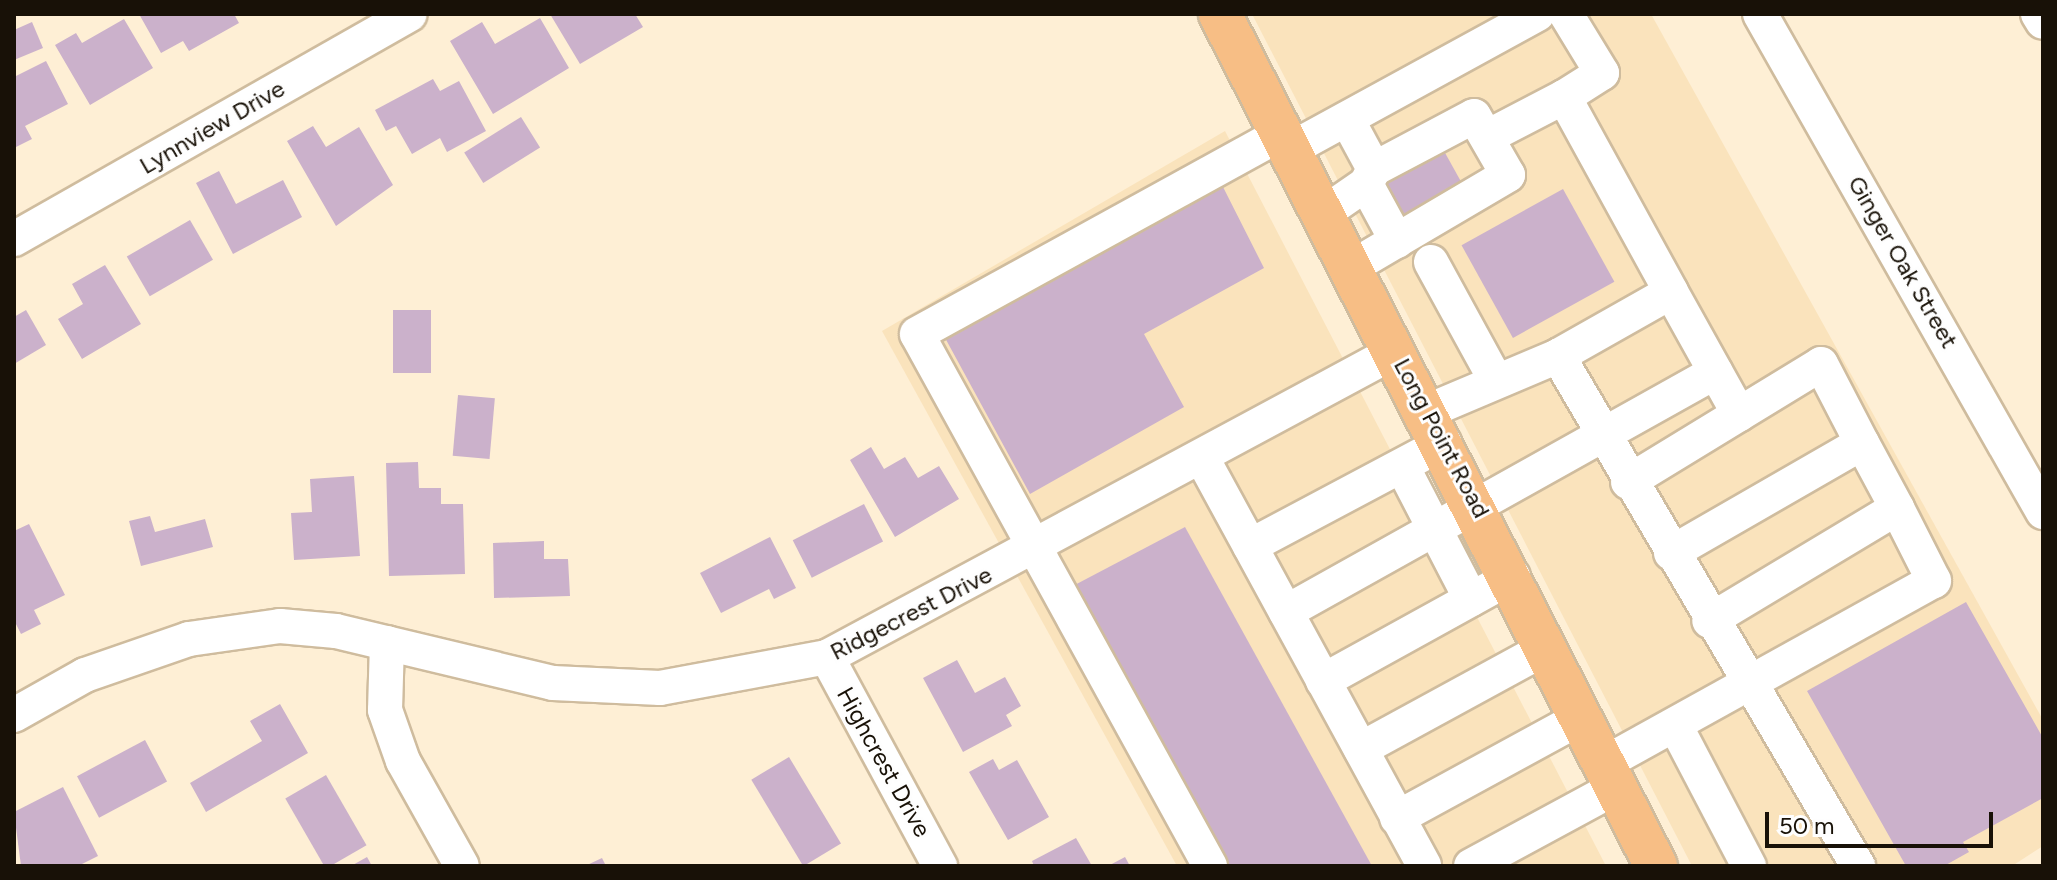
<!DOCTYPE html>
<style>
body{margin:0}
#map{position:relative;width:2057px;height:880px;overflow:hidden;background:#feefd5;font-family:Figtree,sans-serif}
div>[style]{position:absolute}
[style*='--x']{left:calc(var(--x)*1px);top:calc(var(--y)*1px);width:calc(var(--w)*1px);rotate:calc(var(--a)*1deg)}
.built>*{inset:0;background:#fae3bc}
.building>*{inset:0;background:#cbb1cb;transform-origin:0 0}
.roads{filter:drop-shadow(2px 0 #cfbc9e) drop-shadow(-2px 0 #cfbc9e) drop-shadow(0 2px #cfbc9e) drop-shadow(0 -2px #cfbc9e)}
.minor>*{height:34px;margin:-17px;padding:0 17px;transform-origin:17px;border-radius:17px;background:#fff}
.major>*{height:42px;margin:-21px;padding:0 21px;transform-origin:21px;border-radius:21px;background:#f7be85}
span{translate:-50% -50%;white-space:nowrap;text-align:center;line-height:1.15;-webkit-text-stroke:6px #fefefe;paint-order:stroke}
.street-label{font-size:24px;color:#181107}
.frame{position:absolute;inset:0;border:16px solid #181107;pointer-events:none}
.scale{position:absolute;left:1765px;top:812px;width:228px;height:36px;box-sizing:border-box;border:4px solid #181107;border-top:0;padding-left:10px;font-size:24px;line-height:28px;white-space:nowrap;color:#181107;-webkit-text-stroke:6px #fefefe;paint-order:stroke}
</style>
<div id="map">
<div class="built">
<i style="clip-path:polygon(1252px 14px,1651px 14px,2043px 720px,2043px 846px,2012px 866px,1692px 866px)"></i>
<i style="clip-path:polygon(1225px 131px,1606px 866px,1177px 866px,882px 331px)"></i>
</div>
<div class="building">
<i style="clip-path:polygon(139px 14px,234px 14px,239px 23px,189px 51px,183px 41px,161px 53px)"></i>
<i style="clip-path:polygon(550px 14px,635px 14px,643px 27px,580px 64px)"></i>
<i style="clip-path:polygon(540px 18px,569px 68px,493px 114px,450px 41px,482px 22px,495px 44px)"></i>
<i style="clip-path:polygon(124px 19px,153px 68px,90px 105px,55px 45px,76px 33px,82px 43px)"></i>
<i style="clip-path:polygon(32px 22px,43px 48px,14px 60px,14px 30px)"></i>
<i style="clip-path:polygon(46px 61px,68px 104px,25px 126px,32px 139px,14px 148px,14px 77px)"></i>
<i style="clip-path:polygon(433px 79px,440px 91px,459px 81px,486px 131px,447px 152px,440px 138px,412px 154px,396px 126px,386px 131px,375px 110px)"></i>
<i style="left:521px;top:117px;width:36px;height:67px;rotate:58deg"></i>
<i style="clip-path:polygon(313px 126px,326px 147px,359px 127px,393px 185px,336px 226px,287px 141px)"></i>
<i style="left:1439px;top:142px;width:47px;height:68px;rotate:61deg"></i>
<i style="clip-path:polygon(219px 171px,236px 204px,283px 180px,302px 217px,233px 254px,196px 183px)"></i>
<i style="clip-path:polygon(1221px 183px,1264px 268px,1144px 334px,1184px 407px,1030px 494px,944px 336px)"></i>
<i style="left:1563px;top:189px;width:106px;height:116px;rotate:61deg"></i>
<i style="left:190px;top:220px;width:46px;height:73px;rotate:60deg"></i>
<i style="clip-path:polygon(105px 265px,141px 324px,82px 359px,58px 319px,83px 304px,72px 284px)"></i>
<i style="clip-path:polygon(26px 310px,46px 345px,14px 364px,14px 317px)"></i>
<i style="left:393px;top:310px;width:38px;height:63px"></i>
<i style="left:458px;top:395px;width:37px;height:61px;rotate:5deg"></i>
<i style="clip-path:polygon(871px 447px,884px 469px,905px 457px,918px 478px,939px 466px,959px 499px,895px 537px,850px 460px)"></i>
<i style="clip-path:polygon(418px 462px,419px 488px,441px 488px,441px 504px,463px 504px,465px 574px,389px 576px,386px 463px)"></i>
<i style="clip-path:polygon(354px 476px,360px 556px,294px 560px,291px 513px,312px 512px,310px 479px)"></i>
<i style="left:864px;top:504px;width:42px;height:80px;rotate:63deg"></i>
<i style="clip-path:polygon(150px 516px,155px 532px,205px 519px,213px 547px,141px 566px,129px 521px)"></i>
<i style="clip-path:polygon(29px 524px,65px 595px,34px 610px,41px 624px,21px 634px,14px 620px,14px 531px)"></i>
<i style="clip-path:polygon(1185px 527px,1372px 866px,1222px 866px,1069px 588px)"></i>
<i style="clip-path:polygon(770px 537px,796px 588px,774px 599px,769px 589px,721px 613px,700px 573px)"></i>
<i style="clip-path:polygon(544px 541px,544px 559px,568px 559px,570px 596px,494px 598px,493px 543px)"></i>
<i style="clip-path:polygon(1966px 602px,2043px 738px,2043px 798px,1963px 842px,1969px 852px,1944px 866px,1906px 866px,1807px 691px)"></i>
<i style="clip-path:polygon(957px 660px,975px 693px,1005px 677px,1021px 706px,1006px 715px,1012px 726px,963px 752px,923px 678px)"></i>
<i style="clip-path:polygon(280px 704px,308px 753px,206px 812px,190px 783px,262px 741px,250px 721px)"></i>
<i style="left:145px;top:740px;width:47px;height:77px;rotate:62deg"></i>
<i style="left:789px;top:757px;width:101px;height:44px;rotate:59deg"></i>
<i style="clip-path:polygon(993px 759px,999px 770px,1017px 760px,1049px 817px,1008px 840px,969px 772px)"></i>
<i style="left:326px;top:775px;width:81px;height:47px;rotate:60deg"></i>
<i style="clip-path:polygon(63px 787px,98px 856px,78px 866px,21px 866px,14px 812px)"></i>
<i style="clip-path:polygon(1076px 838px,1092px 866px,1034px 866px,1032px 861px)"></i>
<i style="clip-path:polygon(367px 857px,372px 866px,351px 866px)"></i>
<i style="clip-path:polygon(1125px 857px,1130px 866px,1108px 866px)"></i>
<i style="clip-path:polygon(602px 858px,606px 866px,585px 866px)"></i>
</div>
<div class="roads">
<div class="minor">
<i style="--x:1566;--y:14;--w:69;--a:58.6"></i>
<i style="--x:1602;--y:73;--w:45;--a:147.7"></i>
<i style="--x:1564;--y:97;--w:222;--a:61.2"></i>
<i style="--x:1671;--y:292;--w:130;--a:150.5"></i>
<i style="--x:1558;--y:356;--w:592;--a:59.53"></i>
<i style="--x:1760;--y:14;--w:573;--a:60.39"></i>
<i style="--x:2038;--y:14;--w:9;--a:58"></i>
<i style="--x:1347;--y:119;--w:57;--a:61.6"></i>
<i style="--x:1487;--y:137;--w:87;--a:-27.5"></i>
<i style="--x:1291;--y:149;--w:281;--a:-28.7"></i>
<i style="--x:1366;--y:184;--w:65;--a:61.5"></i>
<i style="--x:1324;--y:213;--w:51;--a:-34.6"></i>
<i style="--x:1366;--y:184;--w:17;--a:-62"></i>
<i style="--x:1374;--y:169;--w:113;--a:-27.9"></i>
<i style="--x:1474;--y:116;--w:68;--a:60"></i>
<i style="--x:1508;--y:175;--w:181;--a:149.5"></i>
<i style="--x:14;--y:239;--w:455;--a:-29.6"></i>
<i style="--x:1431;--y:262;--w:133;--a:61.3"></i>
<i style="--x:1671;--y:292;--w:140;--a:60.9"></i>
<i style="--x:1428;--y:411;--w:141;--a:-22.9"></i>
<i style="--x:1202;--y:458;--w:464;--a:61.4"></i>
<i style="--x:1402;--y:466;--w:150;--a:62.6"></i>
<i style="--x:1628;--y:482;--w:226;--a:-31.4"></i>
<i style="--x:1821;--y:364;--w:89;--a:62.6"></i>
<i style="--x:1250;--y:546;--w:220;--a:-28"></i>
<i style="--x:1671;--y:553;--w:220;--a:-29.9"></i>
<i style="--x:1862;--y:443;--w:74;--a:61.7"></i>
<i style="--x:1286;--y:612;--w:492;--a:-29.2"></i>
<i style="--x:387;--y:643;--w:67;--a:91.7"></i>
<i style="--x:385;--y:710;--w:54;--a:70.6"></i>
<i style="--x:403;--y:761;--w:120;--a:60.7"></i>
<i style="--x:827;--y:657;--w:238;--a:61.6"></i>
<i style="--x:1323;--y:681;--w:217;--a:-28.9"></i>
<i style="--x:14;--y:715;--w:81;--a:-29.4"></i>
<i style="--x:85;--y:675;--w:110;--a:-19.1"></i>
<i style="--x:189;--y:639;--w:92;--a:-8.1"></i>
<i style="--x:280;--y:626;--w:56;--a:5.1"></i>
<i style="--x:336;--y:631;--w:223;--a:13.5"></i>
<i style="--x:553;--y:683;--w:107;--a:2.7"></i>
<i style="--x:660;--y:688;--w:170;--a:-10.5"></i>
<i style="--x:827;--y:657;--w:646;--a:-28.27"></i>
<i style="--x:1676;--y:727;--w:157;--a:62.3"></i>
<i style="--x:1361;--y:749;--w:213;--a:-28.6"></i>
<i style="--x:1605;--y:763;--w:376;--a:-29"></i>
<i style="--x:1934;--y:581;--w:82;--a:-116.9"></i>
<i style="--x:1897;--y:508;--w:219;--a:149"></i>
<i style="--x:1397;--y:818;--w:211;--a:-28.6"></i>
<i style="--x:1210;--y:866;--w:607;--a:-118.84"></i>
<i style="--x:917;--y:334;--w:418;--a:-28.8"></i>
<i style="--x:1471;--y:866;--w:166;--a:-28.4"></i>
</div>
<div class="major">
<i style="--x:1220;--y:14;--w:957;--a:62.9"></i>
</div>
</div>
<div class="street-label">
<span style="left:212px;top:127px;rotate:-30deg">Lynnview Drive</span>
<span style="left:1903px;top:262px;rotate:60deg">Ginger Oak Street</span>
<span style="left:1442px;top:438px;rotate:62deg">Long Point Road</span>
<span style="left:911px;top:613px;rotate:-27deg">Ridgecrest Drive</span>
<span style="left:884px;top:762px;rotate:61deg">Highcrest Drive</span>
</div>
<div class="frame"></div>
<div class="scale">50 m</div>
</div>
